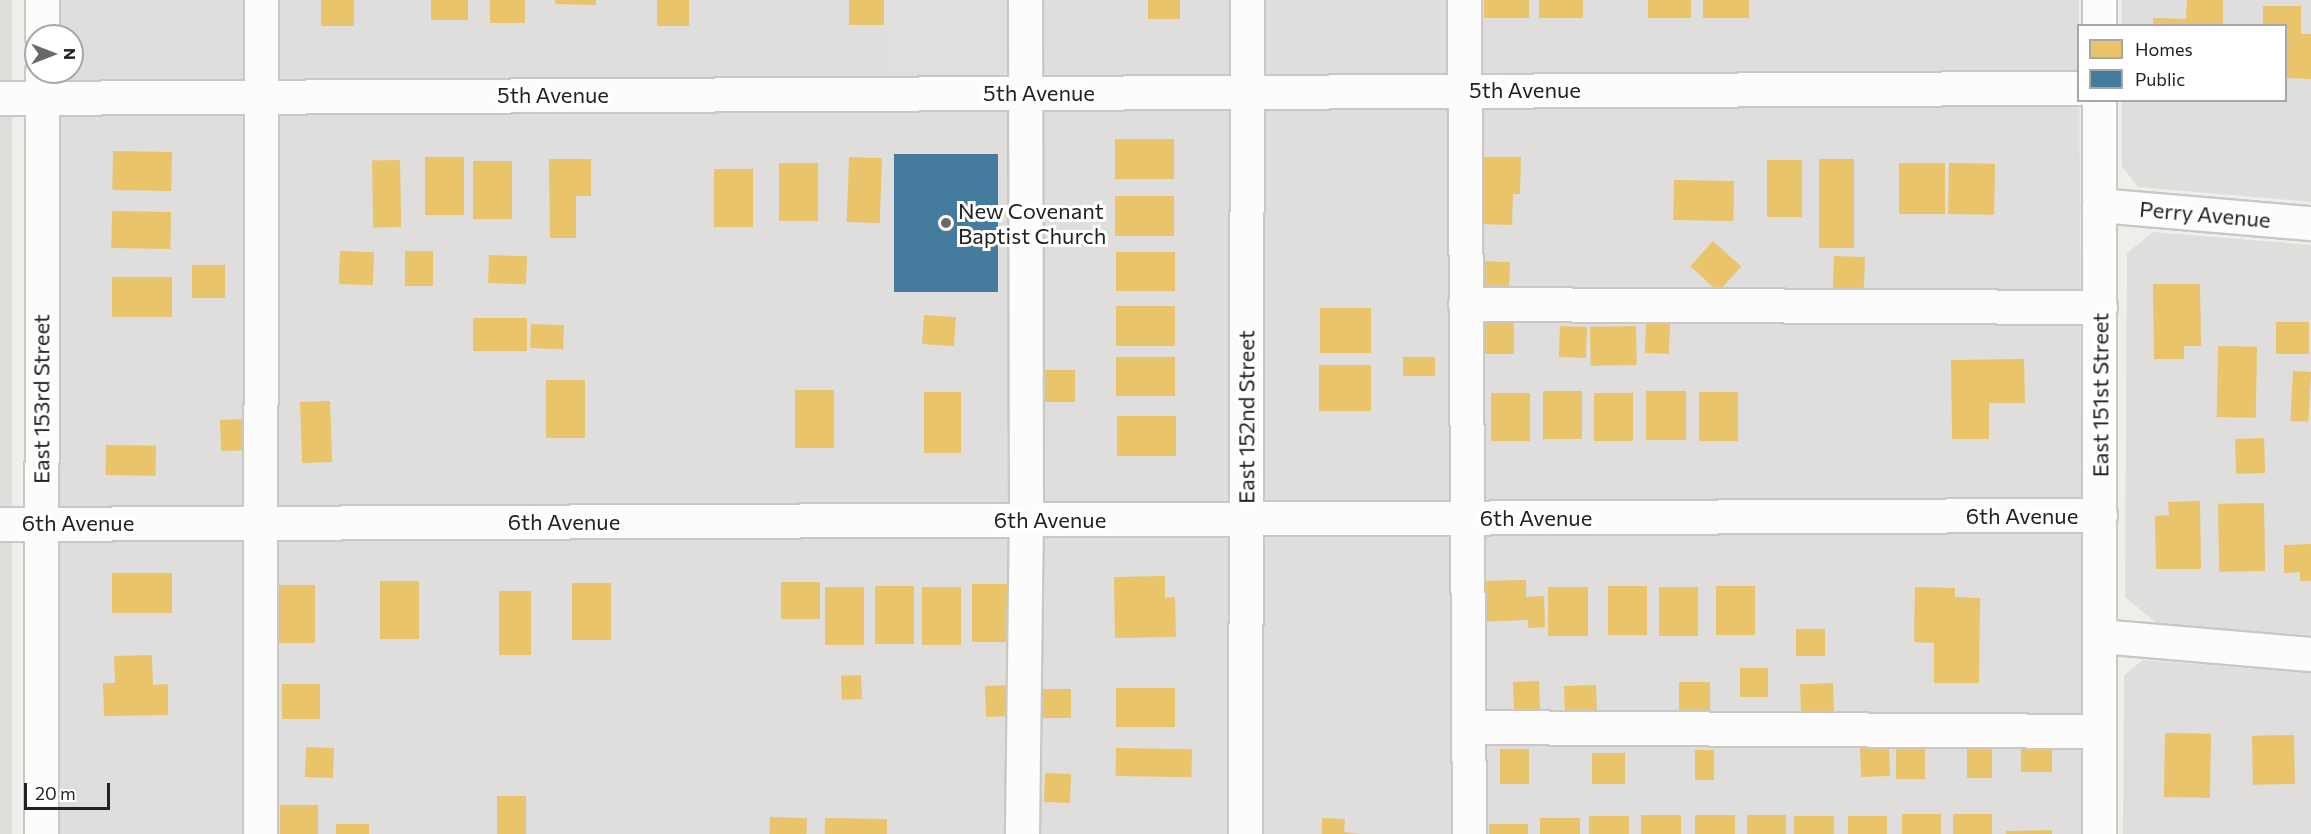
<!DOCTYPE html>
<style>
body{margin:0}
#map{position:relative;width:2311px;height:834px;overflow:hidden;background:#f0eeeb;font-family:Commissioner,sans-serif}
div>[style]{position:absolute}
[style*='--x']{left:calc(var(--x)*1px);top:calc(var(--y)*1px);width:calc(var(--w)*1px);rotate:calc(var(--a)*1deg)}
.residential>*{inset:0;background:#dfdedc;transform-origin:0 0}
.parking>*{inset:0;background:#e0dfde;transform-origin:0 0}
.homes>*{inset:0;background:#e9c46a;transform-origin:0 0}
.public>*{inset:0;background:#457b9d;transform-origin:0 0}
.roads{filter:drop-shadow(2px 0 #c9c8c7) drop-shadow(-2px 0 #c9c8c7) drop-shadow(0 2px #c9c8c7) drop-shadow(0 -2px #c9c8c7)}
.minor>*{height:33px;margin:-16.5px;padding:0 16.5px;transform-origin:16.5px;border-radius:16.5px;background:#fdfcfc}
.dots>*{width:16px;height:16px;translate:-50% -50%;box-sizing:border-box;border:3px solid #fff;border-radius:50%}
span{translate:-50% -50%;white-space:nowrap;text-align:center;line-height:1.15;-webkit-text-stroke:6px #fff;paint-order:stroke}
.street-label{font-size:22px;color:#222}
.poi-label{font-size:22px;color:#222}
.left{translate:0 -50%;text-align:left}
.legend{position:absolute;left:2077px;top:24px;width:210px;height:78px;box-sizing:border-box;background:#fff;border:2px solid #a7a7a7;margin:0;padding:8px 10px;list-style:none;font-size:18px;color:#222}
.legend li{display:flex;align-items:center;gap:12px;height:30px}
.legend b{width:30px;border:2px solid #a7a7a7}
.north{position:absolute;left:24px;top:24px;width:60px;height:60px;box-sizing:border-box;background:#fff;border:2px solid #a7a7a7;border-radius:50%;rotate:90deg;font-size:16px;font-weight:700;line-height:24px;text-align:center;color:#222}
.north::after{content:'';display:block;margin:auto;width:21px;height:27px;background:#6a6968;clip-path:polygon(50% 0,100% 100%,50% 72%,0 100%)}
.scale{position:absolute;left:24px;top:783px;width:86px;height:27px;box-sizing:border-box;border:3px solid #222;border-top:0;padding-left:8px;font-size:18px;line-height:21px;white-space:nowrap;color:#222;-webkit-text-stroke:4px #fff;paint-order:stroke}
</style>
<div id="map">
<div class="residential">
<i style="left:0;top:0;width:12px;height:834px"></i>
<i style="clip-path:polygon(60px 0,2079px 0,2083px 834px,57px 834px,60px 72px,72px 72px,72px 36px,60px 36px)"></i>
<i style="clip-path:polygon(2122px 0,2311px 0,2311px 202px,2138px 187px,2122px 166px,2122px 101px,2286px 100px,2286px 26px,2122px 25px)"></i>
<i style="clip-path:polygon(2153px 232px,2311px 245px,2311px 635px,2158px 624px,2125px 597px,2127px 253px)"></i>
<i style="clip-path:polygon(2143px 660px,2311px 673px,2311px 834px,2123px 834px,2124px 675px)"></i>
</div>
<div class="parking">
<i style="left:885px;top:0;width:128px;height:73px"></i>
</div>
<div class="homes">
<i style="left:321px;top:0;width:33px;height:26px"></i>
<i style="left:431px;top:0;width:37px;height:20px"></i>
<i style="left:490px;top:0;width:35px;height:23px"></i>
<i style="clip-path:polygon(555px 0,596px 0,596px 5px,555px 4px)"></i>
<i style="left:657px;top:0;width:32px;height:26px"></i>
<i style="left:849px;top:0;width:35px;height:25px"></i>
<i style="left:1148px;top:0;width:32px;height:19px"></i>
<i style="left:1484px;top:0;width:45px;height:18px"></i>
<i style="left:1539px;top:0;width:44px;height:18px"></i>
<i style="left:1648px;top:0;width:43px;height:18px"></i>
<i style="left:1703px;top:0;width:46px;height:18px"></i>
<i style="clip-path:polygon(2187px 0,2223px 0,2223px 26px,2153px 26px,2153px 18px,2186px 19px)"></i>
<i style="clip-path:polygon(2263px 6px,2301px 6px,2301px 34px,2311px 34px,2311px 79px,2286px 78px,2286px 26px,2263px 26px)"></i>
<i style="left:1115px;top:139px;width:59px;height:40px"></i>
<i style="left:113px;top:151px;width:59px;height:39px;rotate:1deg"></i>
<i style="left:425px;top:157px;width:39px;height:58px"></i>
<i style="left:849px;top:157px;width:33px;height:65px;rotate:2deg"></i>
<i style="clip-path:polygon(1479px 157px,1521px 157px,1520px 194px,1513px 194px,1512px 225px,1478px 224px)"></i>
<i style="clip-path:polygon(549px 159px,591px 159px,591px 196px,576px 196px,576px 238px,550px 238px)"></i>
<i style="left:1819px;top:159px;width:35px;height:89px"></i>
<i style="left:400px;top:160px;width:67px;height:28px;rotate:89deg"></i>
<i style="left:1767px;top:160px;width:35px;height:57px"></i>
<i style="left:473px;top:161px;width:39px;height:58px"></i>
<i style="left:779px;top:163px;width:39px;height:58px"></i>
<i style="left:1945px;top:163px;width:51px;height:46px;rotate:90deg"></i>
<i style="left:1949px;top:163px;width:46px;height:51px;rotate:1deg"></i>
<i style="left:714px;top:169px;width:39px;height:58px"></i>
<i style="left:1674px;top:180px;width:60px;height:40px;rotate:1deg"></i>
<i style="left:1115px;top:196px;width:59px;height:40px"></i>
<i style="left:112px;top:211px;width:59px;height:37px;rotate:1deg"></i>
<i style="left:1713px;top:241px;width:38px;height:34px;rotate:42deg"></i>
<i style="left:340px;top:251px;width:34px;height:33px;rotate:2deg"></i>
<i style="left:405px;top:251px;width:28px;height:35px"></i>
<i style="left:1116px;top:252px;width:59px;height:39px"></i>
<i style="left:489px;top:255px;width:38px;height:28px;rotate:2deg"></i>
<i style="left:1834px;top:256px;width:31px;height:35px;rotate:2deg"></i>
<i style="left:1481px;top:261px;width:29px;height:31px;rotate:2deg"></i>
<i style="left:192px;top:265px;width:33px;height:33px"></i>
<i style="left:112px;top:277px;width:60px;height:40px"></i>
<i style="clip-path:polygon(2153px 284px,2200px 284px,2201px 346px,2184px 346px,2184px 359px,2154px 359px)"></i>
<i style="left:1116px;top:306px;width:59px;height:40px"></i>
<i style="left:1320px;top:308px;width:51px;height:45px"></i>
<i style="left:924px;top:315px;width:32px;height:29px;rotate:4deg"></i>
<i style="left:527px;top:318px;width:33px;height:54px;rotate:90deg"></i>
<i style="left:1481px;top:320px;width:33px;height:34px"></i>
<i style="left:1646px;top:322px;width:24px;height:31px;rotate:2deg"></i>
<i style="left:2309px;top:322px;width:32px;height:33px;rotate:90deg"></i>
<i style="left:531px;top:324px;width:33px;height:24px;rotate:2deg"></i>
<i style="left:1560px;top:326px;width:27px;height:31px;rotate:2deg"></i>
<i style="left:1636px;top:326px;width:39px;height:46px;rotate:89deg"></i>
<i style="left:2218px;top:346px;width:39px;height:71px;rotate:1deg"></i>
<i style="left:1116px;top:357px;width:59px;height:39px"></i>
<i style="left:1403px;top:357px;width:32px;height:19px"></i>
<i style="clip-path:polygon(2024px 359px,2025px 403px,1989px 403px,1989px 439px,1952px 439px,1951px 360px)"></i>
<i style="left:1319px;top:365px;width:52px;height:46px"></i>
<i style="left:1043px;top:370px;width:32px;height:32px"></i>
<i style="left:2293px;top:371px;width:18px;height:50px;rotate:3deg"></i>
<i style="left:585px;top:380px;width:58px;height:39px;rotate:90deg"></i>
<i style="left:795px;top:390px;width:39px;height:58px"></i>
<i style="left:1543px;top:391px;width:39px;height:48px"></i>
<i style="left:1646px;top:391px;width:40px;height:49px"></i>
<i style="left:924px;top:392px;width:37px;height:61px"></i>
<i style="left:1699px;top:392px;width:39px;height:49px"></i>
<i style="left:1491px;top:393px;width:39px;height:48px"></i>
<i style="left:1594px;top:393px;width:39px;height:48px"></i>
<i style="left:330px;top:401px;width:61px;height:30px;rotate:88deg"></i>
<i style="left:1117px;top:416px;width:59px;height:40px"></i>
<i style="left:247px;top:419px;width:31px;height:27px;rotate:88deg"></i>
<i style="left:2264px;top:438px;width:35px;height:29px;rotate:88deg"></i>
<i style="left:106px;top:445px;width:50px;height:30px;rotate:1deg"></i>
<i style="clip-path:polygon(2200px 501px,2201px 569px,2156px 569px,2155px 516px,2169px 515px,2168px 502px)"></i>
<i style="left:2264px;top:503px;width:68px;height:46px;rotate:89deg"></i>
<i style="clip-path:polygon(2311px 544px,2311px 581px,2300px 581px,2300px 572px,2284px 573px,2284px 545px)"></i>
<i style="left:112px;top:573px;width:60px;height:40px"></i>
<i style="clip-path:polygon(1165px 576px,1165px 598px,1175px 597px,1176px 637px,1115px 638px,1114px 577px)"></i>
<i style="clip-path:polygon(1526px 580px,1526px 597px,1544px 596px,1545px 627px,1528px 628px,1528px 620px,1480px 622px,1478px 581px)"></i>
<i style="left:380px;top:581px;width:39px;height:58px"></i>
<i style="left:781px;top:582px;width:39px;height:37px"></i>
<i style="left:572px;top:583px;width:39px;height:57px"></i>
<i style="left:972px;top:584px;width:39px;height:58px"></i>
<i style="left:276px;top:585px;width:39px;height:58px"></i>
<i style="left:875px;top:586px;width:39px;height:58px"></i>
<i style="left:1608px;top:586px;width:39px;height:49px"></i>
<i style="left:1716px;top:586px;width:39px;height:49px"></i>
<i style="left:825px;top:587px;width:39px;height:58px"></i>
<i style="left:922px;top:587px;width:39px;height:58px"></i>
<i style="left:1548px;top:587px;width:40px;height:49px"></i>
<i style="left:1659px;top:587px;width:39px;height:49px"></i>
<i style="clip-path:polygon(1915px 587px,1955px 588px,1955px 597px,1980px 598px,1979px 683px,1934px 683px,1934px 643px,1914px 642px)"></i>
<i style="left:499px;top:591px;width:32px;height:64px"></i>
<i style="left:1796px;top:629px;width:29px;height:27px"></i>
<i style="clip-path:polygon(152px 655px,153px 685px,168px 684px,168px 715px,104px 716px,103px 683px,115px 683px,114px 656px)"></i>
<i style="left:1740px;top:668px;width:28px;height:29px"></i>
<i style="left:861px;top:675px;width:24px;height:20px;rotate:88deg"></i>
<i style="left:1539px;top:681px;width:32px;height:26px;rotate:88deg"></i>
<i style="left:1710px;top:682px;width:33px;height:31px;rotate:90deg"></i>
<i style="left:1833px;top:683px;width:31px;height:33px;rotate:88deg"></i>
<i style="left:282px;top:684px;width:38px;height:35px"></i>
<i style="left:1013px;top:685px;width:31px;height:28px;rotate:88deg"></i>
<i style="left:1596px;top:685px;width:30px;height:32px;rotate:88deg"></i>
<i style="left:1116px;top:688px;width:59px;height:39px"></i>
<i style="left:1039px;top:689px;width:32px;height:29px"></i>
<i style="left:2165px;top:733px;width:46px;height:64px;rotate:1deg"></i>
<i style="left:2294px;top:735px;width:49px;height:42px;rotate:89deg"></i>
<i style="left:2021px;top:743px;width:31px;height:29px"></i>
<i style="left:1889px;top:746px;width:30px;height:29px;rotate:88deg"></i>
<i style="left:306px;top:747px;width:28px;height:30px;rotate:2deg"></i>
<i style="left:1116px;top:748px;width:76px;height:28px;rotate:1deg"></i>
<i style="left:1967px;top:748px;width:25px;height:30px"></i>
<i style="left:1500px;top:749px;width:29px;height:35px"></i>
<i style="left:1896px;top:749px;width:29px;height:30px"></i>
<i style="left:1695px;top:750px;width:19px;height:30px"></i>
<i style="left:1625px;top:753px;width:31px;height:33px;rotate:90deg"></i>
<i style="left:1045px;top:773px;width:26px;height:29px;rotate:2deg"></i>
<i style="left:497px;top:796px;width:29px;height:38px"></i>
<i style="left:280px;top:805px;width:38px;height:29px"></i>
<i style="left:1902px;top:814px;width:39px;height:20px"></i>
<i style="left:1953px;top:814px;width:39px;height:20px"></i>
<i style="left:1641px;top:815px;width:40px;height:19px"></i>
<i style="left:1695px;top:815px;width:40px;height:19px"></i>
<i style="left:1747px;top:815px;width:39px;height:19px"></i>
<i style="left:1589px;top:816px;width:40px;height:18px"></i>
<i style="left:1794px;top:816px;width:40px;height:18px"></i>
<i style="left:1848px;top:816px;width:39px;height:18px"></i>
<i style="left:770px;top:817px;width:37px;height:17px;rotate:2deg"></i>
<i style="left:825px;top:818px;width:62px;height:16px;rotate:1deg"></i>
<i style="clip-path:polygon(1322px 818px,1345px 819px,1344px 832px,1361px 834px,1322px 834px)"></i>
<i style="left:1540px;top:818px;width:40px;height:16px"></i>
<i style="left:369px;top:824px;width:10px;height:33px;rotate:90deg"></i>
<i style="left:1528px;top:824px;width:10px;height:39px;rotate:90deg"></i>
<i style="clip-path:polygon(2052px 830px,2052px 834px,2006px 834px,2006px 831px)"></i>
</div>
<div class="public">
<i style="left:894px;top:154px;width:104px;height:138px"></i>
</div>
<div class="roads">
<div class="minor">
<i style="--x:1464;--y:0;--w:834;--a:89.66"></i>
<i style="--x:2099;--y:0;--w:26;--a:90"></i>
<i style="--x:42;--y:36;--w:36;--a:-90"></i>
<i style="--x:0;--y:98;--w:2078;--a:-0.28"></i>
<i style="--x:2099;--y:205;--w:213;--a:4.9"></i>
<i style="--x:1465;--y:304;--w:635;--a:0.27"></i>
<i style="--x:0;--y:524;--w:2100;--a:-0.25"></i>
<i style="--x:2100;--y:636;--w:212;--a:4.9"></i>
<i style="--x:1468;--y:727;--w:631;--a:0.36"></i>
<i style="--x:41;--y:834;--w:762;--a:-89.92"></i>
<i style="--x:260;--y:834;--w:834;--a:-89.93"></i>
<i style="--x:1022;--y:834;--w:314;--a:-89.3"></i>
<i style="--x:1026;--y:520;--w:520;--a:-90.11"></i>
<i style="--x:1245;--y:834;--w:834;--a:-89.86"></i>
<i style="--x:2099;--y:834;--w:734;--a:-90"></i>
</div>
</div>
<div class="dots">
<i style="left:946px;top:223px;background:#6a6968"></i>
</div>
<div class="street-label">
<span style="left:1525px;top:90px">5th Avenue</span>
<span style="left:1039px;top:93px">5th Avenue</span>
<span style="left:553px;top:95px">5th Avenue</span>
<span style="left:2205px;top:214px;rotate:5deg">Perry Avenue</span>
<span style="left:2100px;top:395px;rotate:-90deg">East 151st Street</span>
<span style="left:41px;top:399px;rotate:-90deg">East 153rd Street</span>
<span style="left:1246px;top:417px;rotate:-90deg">East 152nd Street</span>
<span style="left:2022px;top:516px">6th Avenue</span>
<span style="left:1536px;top:518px">6th Avenue</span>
<span style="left:1050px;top:520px">6th Avenue</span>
<span style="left:564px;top:522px">6th Avenue</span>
<span style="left:78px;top:523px">6th Avenue</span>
</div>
<div class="poi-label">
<span class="left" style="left:958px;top:223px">New Covenant<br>Baptist Church</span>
</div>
<ul class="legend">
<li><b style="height:16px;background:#e9c46a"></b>Homes</li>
<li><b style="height:16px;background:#457b9d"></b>Public</li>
</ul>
<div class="north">N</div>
<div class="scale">20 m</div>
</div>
